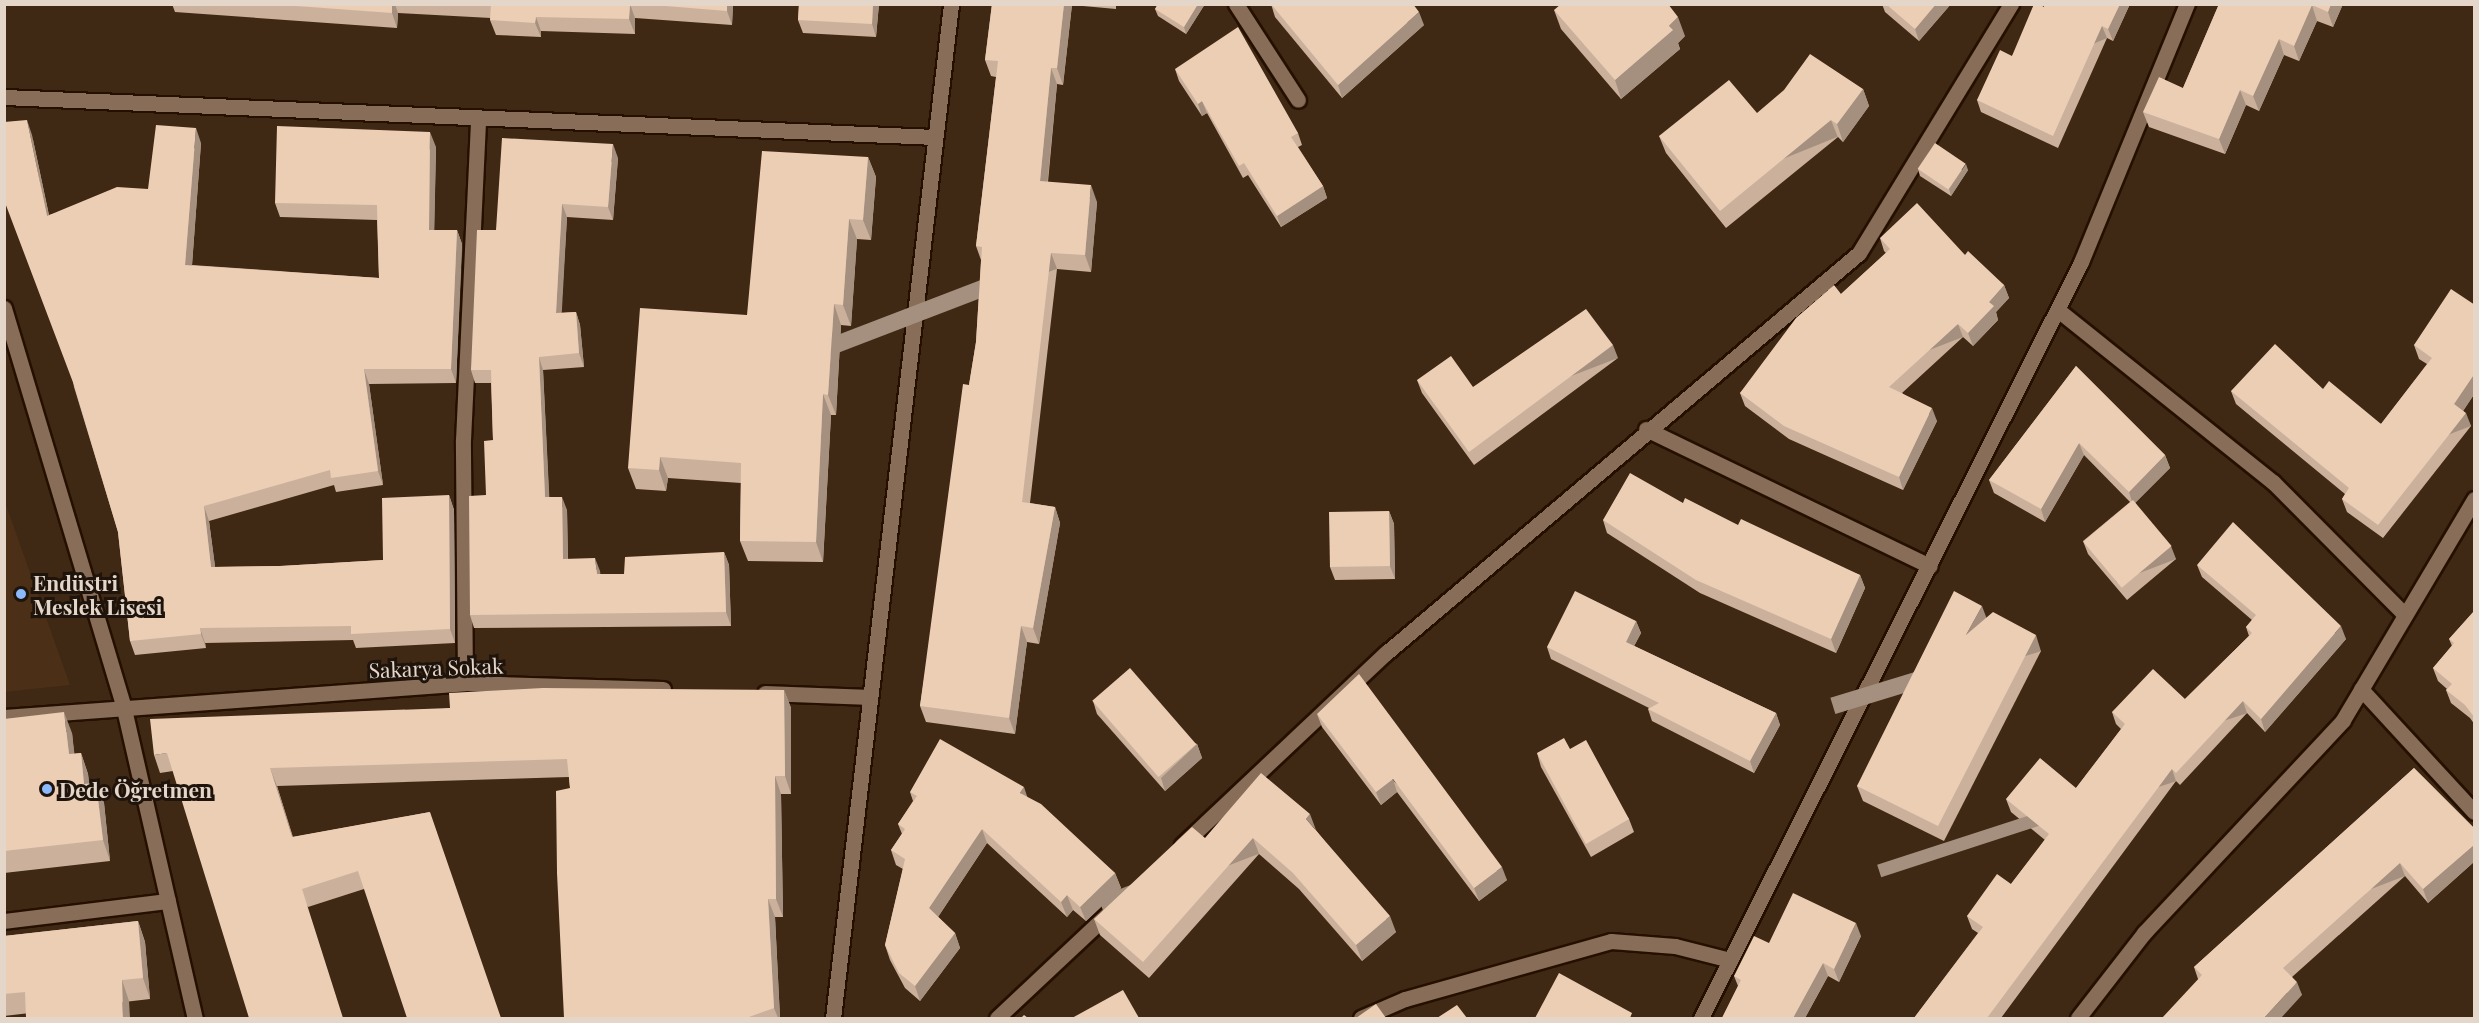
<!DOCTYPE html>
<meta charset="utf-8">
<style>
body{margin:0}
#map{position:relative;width:2479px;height:1023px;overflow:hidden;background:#3f2814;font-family:"Playfair Display",serif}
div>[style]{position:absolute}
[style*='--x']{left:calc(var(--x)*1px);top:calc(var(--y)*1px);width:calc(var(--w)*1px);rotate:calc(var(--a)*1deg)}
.built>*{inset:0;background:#4b2f17}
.roads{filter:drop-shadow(2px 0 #251000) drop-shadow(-2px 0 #251000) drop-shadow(0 2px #251000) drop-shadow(0 -2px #251000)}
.minor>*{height:15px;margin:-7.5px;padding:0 7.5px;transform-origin:7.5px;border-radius:7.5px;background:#886d58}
.tertiary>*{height:15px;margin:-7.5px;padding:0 7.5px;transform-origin:7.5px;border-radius:7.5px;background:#886d58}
.wall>*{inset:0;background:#cbb19c}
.shaded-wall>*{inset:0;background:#a5907f;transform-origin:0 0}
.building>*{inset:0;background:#ecceb5;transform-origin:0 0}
.dots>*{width:16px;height:16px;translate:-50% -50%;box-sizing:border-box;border:3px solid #1e140b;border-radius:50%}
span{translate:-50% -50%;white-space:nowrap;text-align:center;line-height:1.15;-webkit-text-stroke:6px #1e140b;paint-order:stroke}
.poi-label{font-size:21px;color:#e5d6ca;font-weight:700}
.left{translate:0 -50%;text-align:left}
.street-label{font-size:21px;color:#e5d6ca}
.frame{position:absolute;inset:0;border:6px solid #e5d6ca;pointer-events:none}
</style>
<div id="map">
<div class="built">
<i style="clip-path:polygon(4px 502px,5px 502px,70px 685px,5px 692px)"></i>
</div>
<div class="roads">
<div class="minor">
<i style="--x:1236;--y:4;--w:114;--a:57.1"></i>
<i style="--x:4;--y:97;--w:931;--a:2.46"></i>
<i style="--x:4;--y:308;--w:419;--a:73.3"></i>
<i style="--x:124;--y:709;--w:317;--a:77.1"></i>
<i style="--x:2058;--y:310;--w:275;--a:38.7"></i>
<i style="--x:2273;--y:482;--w:187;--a:45.2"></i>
<i style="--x:1646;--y:429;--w:315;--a:25.8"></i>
<i style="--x:465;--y:683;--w:243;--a:-90.5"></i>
<i style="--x:463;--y:440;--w:322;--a:-87.3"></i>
<i style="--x:2361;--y:689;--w:167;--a:47.4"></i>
<i style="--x:765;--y:693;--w:105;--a:2.2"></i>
<i style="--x:4;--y:717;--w:462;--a:-4.2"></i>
<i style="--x:465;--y:683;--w:198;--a:1.7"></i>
<i style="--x:1182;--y:845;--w:280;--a:-43.3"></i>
<i style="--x:1386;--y:653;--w:619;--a:-40.22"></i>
<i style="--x:1859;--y:253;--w:292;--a:-58.6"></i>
<i style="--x:4;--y:921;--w:165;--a:-7"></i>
<i style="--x:997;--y:1018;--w:158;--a:-43.2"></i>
<i style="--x:1361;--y:1018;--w:48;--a:-23.4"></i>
<i style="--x:1405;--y:999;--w:214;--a:-15.7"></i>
<i style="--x:1611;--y:941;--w:64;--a:4.5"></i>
<i style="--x:1675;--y:946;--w:57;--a:14.3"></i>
<i style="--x:1701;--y:1018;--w:846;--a:-63.31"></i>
<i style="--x:2081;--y:262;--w:279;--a:-67.7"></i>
<i style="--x:2078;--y:1018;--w:108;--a:-52.2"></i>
<i style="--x:2144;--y:933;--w:291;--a:-46.9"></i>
<i style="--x:2343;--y:720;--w:257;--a:-59.3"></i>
</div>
<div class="tertiary">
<i style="--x:833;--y:1018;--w:1021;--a:-83.36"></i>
</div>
</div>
<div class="wall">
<i style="clip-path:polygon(172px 4px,733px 4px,732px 25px,635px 18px,635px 34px,541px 31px,541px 37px,496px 35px,490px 20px,491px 18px,398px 13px,397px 28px,175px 12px)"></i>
<i style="clip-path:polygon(799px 4px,879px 4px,876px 37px,803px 33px,798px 20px)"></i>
<i style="clip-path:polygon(992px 4px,1116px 4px,1116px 9px,1072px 5px,1063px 85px,1057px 84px,1048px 182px,1097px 202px,1091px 272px,1057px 269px,1030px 503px,1055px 507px,1060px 523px,1039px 644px,1027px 642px,1015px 734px,926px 722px,920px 706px,969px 385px,976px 342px,981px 260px,976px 246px,996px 77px,991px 76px,985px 60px)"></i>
<i style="clip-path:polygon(1158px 4px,1205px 4px,1186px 34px,1158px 16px,1155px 9px)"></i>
<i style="clip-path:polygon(1271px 4px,1424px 25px,1342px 98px,1275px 17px)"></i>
<i style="clip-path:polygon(1882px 4px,1951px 4px,1919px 41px,1885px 12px)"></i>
<i style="clip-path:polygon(2130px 4px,2113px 41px,2107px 38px,2058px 148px,1981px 112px,1977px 100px,2012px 56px,2044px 7px)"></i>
<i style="clip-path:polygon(2219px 4px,2343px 4px,2333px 27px,2317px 21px,2299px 61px,2284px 55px,2259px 111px,2246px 105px,2225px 154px,2149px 127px,2143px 112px,2183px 88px)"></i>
<i style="clip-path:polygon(1554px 10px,1685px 36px,1678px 43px,1680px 49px,1621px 99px,1561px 29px)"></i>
<i style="clip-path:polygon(1175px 69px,1298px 133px,1302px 145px,1298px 147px,1323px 186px,1327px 198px,1281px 227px,1248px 175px,1243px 178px,1207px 113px,1202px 116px,1179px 81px)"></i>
<i style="clip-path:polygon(1863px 89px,1869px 106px,1843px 142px,1838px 137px,1726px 228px,1666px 153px,1659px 136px)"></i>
<i style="clip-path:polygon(32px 135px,49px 215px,148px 189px,201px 143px,192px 265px,379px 278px,377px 220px,280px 217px,275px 203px,436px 147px,434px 230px,457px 230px,462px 244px,456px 383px,369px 384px,383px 485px,336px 492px,334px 485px,209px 521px,215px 567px,280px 566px,383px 560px,449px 495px,454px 510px,455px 643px,356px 648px,353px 640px,205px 643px,206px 648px,135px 655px,130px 641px,118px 532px,74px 387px)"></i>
<i style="clip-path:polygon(868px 157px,876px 177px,871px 240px,857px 239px,851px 326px,841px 325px,836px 415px,831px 415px,823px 562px,748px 561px,740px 541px,741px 483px,668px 478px,666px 491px,636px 489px,628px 468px,747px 315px)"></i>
<i style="clip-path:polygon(618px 158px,613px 220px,567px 217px,561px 313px,576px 312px,580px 325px,584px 367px,543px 370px,549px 497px,567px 510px,568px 559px,600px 571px,600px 574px,624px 574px,724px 552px,729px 565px,731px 626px,474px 628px,470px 615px,486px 495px,493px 440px,491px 383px,475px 383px,471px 370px,496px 230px)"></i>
<i style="clip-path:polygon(1918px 169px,1968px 170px,1951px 196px,1920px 176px)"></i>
<i style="clip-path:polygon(1880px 238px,1965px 255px,2004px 285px,2009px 298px,1996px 312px,1998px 320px,1973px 346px,1963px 337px,1902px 393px,1937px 421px,1903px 490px,1789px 439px,1745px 406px,1740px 393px,1841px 294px,1886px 253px,1884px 251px)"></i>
<i style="clip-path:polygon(2475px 305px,2475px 393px,2463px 411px,2471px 426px,2383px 538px,2347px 512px,2342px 499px,2345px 494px,2236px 404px,2231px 391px,2323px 389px,2381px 424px,2427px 364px,2419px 359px,2414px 345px)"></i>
<i style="clip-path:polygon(1618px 358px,1474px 465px,1422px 393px,1417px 380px,1473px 387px)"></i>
<i style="clip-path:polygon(2076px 366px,2165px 455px,2170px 468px,2135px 503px,2176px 559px,2127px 600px,2088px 554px,2083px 541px,2130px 502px,2084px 455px,2045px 522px,1994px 493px,1989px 480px)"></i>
<i style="clip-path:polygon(1683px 503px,1860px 575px,1865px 588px,1836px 653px,1700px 593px,1607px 533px,1603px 520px)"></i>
<i style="clip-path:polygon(1389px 511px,1394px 524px,1395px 579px,1335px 580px,1330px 567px)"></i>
<i style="clip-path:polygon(2197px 565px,2346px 639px,2265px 732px,2247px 713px,2180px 785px,2176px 781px,2001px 1018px,1914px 1018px,1978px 933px,1972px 929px,1967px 916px,2011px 884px,2045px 840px,2011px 812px,2006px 799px,2076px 788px,2121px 729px,2116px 724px,2112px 712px,2185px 699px,2249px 636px,2246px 627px,2252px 620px,2202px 577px)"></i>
<i style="clip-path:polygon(2475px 610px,2475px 725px,2470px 718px,2451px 703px,2446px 690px,2447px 689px,2438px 681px,2433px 668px,2452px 646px,2449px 639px)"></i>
<i style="clip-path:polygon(1986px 618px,2041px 651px,1944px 841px,1863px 801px,1857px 786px)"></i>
<i style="clip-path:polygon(1636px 621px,1641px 633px,1634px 646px,1776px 713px,1780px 725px,1754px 773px,1652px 721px,1648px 709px,1649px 708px,1551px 659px,1547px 647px)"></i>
<i style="clip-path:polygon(784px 690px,791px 708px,791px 794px,781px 794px,783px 917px,775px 917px,780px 1018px,564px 1018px,570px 788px,569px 777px,277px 786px,293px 837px,430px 812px,364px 889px,308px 907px,173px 771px,160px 773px,154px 755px,450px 708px)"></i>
<i style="clip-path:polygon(1093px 701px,1197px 744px,1202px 758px,1165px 791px,1097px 714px)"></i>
<i style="clip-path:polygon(1317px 714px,1507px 880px,1479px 901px,1397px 792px,1381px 805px,1322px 727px)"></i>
<i style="clip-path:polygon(4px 719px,72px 733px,74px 754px,81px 753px,88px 774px,89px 784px,96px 783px,104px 803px,110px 861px,4px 873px)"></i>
<i style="clip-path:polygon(1570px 749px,1629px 819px,1634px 832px,1591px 857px,1541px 767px,1537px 753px)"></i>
<i style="clip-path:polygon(2414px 768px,2475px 829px,2475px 861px,2428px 903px,2405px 876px,2292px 977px,2302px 995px,2198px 979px,2194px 967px)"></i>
<i style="clip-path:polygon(910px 792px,1027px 797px,1115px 873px,1121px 888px,1086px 921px,1073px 910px,1067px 917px,987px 843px,938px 917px,955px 933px,960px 948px,920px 1001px,905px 988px,890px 960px,885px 945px,903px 869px,896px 865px,891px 850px,902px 834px,898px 824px,913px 801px)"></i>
<i style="clip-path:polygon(1315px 829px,1396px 932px,1362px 961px,1299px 889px,1259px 854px,1149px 978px,1100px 935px,1094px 919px,1205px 838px)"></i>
<i style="clip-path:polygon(138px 921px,145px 942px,150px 999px,4px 1016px,4px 936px)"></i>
<i style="clip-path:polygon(1861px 936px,1839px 982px,1828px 976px,1805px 1018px,1722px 1018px,1738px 986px,1734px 976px,1769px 943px)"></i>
</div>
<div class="shaded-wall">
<i style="clip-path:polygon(392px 4px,395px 4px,398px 13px,397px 28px,392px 13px)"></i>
<i style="clip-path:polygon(630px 4px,635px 18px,635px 34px,629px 19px)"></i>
<i style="clip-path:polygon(727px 4px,733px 4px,732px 25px,727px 11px)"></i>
<i style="clip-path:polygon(873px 4px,879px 4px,876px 37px,872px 24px)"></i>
<i style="clip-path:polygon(1064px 4px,1072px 4px,1063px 85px,1057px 68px)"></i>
<i style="clip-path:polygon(1198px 4px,1205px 4px,1186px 34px,1184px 27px)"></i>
<i style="clip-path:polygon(1936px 4px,1951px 4px,1919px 41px,1915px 29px)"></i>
<i style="clip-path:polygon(2120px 4px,2130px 4px,2113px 41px,2108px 29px)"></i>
<i style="clip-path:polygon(2331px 4px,2343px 4px,2333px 27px,2328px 12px)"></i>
<i style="clip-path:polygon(2312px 5px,2317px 21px,2299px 61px,2294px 46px)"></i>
<i style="clip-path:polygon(1419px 12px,1424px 25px,1342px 98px,1338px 85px)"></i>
<i style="clip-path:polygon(536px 17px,541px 31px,541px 37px,535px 23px)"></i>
<i style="clip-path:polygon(1678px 17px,1685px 36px,1678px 43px,1680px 49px,1621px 99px,1615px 80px)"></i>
<i style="left:2102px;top:26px;width:13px;height:120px;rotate:67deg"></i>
<i style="clip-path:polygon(2279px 39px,2284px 55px,2259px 111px,2253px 96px)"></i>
<i style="clip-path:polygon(1051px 68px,1057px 84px,1046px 197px,1040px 181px)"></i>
<i style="clip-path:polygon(1863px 89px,1869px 106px,1843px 142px,1837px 124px)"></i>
<i style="clip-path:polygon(2240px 90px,2246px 105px,2225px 154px,2219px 139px)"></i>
<i style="clip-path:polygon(1202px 101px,1207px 113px,1202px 116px,1198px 104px)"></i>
<i style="clip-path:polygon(27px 120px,32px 135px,52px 230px,47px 216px)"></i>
<i style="left:1831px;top:120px;width:18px;height:144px;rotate:68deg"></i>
<i style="clip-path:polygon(196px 128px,201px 143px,191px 279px,185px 265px)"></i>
<i style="clip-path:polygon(430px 132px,436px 147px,434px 245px,429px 230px)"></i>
<i style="clip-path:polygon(613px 144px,618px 158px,613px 220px,608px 207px)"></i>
<i style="clip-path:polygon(868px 157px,876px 177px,871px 240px,863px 220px)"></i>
<i style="clip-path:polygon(1966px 164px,1968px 170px,1951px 196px,1949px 189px)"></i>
<i style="clip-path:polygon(1091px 185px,1097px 202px,1091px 272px,1085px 255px)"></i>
<i style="clip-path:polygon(1323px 186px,1327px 198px,1281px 227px,1277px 216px)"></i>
<i style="clip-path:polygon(562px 204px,567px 217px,561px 327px,556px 313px)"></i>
<i style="clip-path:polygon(849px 219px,857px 239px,851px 326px,843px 305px)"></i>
<i style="clip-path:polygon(457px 230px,462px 244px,456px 383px,451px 369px)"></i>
<i style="left:1051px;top:253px;width:17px;height:251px;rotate:69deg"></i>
<i style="clip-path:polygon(2004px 285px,2009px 298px,1996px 312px,1998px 320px,1973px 346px,1968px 333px,1989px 302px)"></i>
<i style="clip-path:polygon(834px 304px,841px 325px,836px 415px,828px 395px)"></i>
<i style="clip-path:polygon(576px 312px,580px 325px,584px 367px,579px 353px)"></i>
<i style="left:1958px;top:324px;width:14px;height:93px;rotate:69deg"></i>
<i style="left:1613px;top:345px;width:14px;height:179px;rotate:69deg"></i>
<i style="clip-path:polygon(539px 357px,543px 370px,550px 510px,545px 497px)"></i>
<i style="clip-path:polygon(364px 369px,369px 384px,383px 485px,378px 471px)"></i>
<i style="clip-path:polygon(2475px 373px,2475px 393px,2459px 417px,2454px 404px)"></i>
<i style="clip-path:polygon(823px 394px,831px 415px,823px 562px,816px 542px)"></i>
<i style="clip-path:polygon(1932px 408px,1937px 421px,1903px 490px,1899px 477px)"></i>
<i style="left:2466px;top:413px;width:14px;height:142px;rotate:69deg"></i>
<i style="clip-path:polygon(2079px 443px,2084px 455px,2045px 522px,2041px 509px)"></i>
<i style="clip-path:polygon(2165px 455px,2170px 468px,2133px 505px,2129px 492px)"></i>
<i style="clip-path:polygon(660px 457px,668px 478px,666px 491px,659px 470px)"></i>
<i style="clip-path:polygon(449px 495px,454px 510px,455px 643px,450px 629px)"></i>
<i style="clip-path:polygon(562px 497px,567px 510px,568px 572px,563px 559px)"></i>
<i style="clip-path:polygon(204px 506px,209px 521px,217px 581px,211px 567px)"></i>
<i style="clip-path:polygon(1055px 507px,1060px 523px,1039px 644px,1033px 628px)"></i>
<i style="clip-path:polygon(1389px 511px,1394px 524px,1395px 579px,1390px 566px)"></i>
<i style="left:2171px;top:546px;width:14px;height:64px;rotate:69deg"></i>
<i style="clip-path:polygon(724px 552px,729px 565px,731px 626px,726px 612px)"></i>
<i style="clip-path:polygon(595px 558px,600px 571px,602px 588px,597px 574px)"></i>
<i style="clip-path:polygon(1860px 575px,1865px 588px,1836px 653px,1831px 639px)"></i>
<i style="clip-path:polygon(1982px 606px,1988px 622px,1966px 635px)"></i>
<i style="clip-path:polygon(1636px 621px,1641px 633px,1630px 654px,1626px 642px)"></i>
<i style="clip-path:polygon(1021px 626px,1027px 642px,1015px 734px,1009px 718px)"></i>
<i style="clip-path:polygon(2341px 626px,2346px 639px,2265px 732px,2261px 719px)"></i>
<i style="clip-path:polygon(200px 628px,205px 643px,206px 648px,201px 634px)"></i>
<i style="left:2036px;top:635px;width:17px;height:215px;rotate:73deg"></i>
<i style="clip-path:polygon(784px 690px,791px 708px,791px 794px,785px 776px)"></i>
<i style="left:2243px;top:701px;width:13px;height:98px;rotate:72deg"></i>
<i style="clip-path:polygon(64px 712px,72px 733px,77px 775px,69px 754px)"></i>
<i style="clip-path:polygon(1776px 713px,1780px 725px,1754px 773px,1750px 761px)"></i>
<i style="clip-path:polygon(1197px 744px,1202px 758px,1165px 791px,1161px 778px)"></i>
<i style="clip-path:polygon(81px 753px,88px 774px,92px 805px,84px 784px)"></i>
<i style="clip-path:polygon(270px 768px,277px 786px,298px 855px,292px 837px)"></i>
<i style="left:2172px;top:769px;width:13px;height:310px;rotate:72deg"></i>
<i style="clip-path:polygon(775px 776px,781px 794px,783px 917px,776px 899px)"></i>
<i style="clip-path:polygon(1393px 779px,1397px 792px,1381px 805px,1376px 792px)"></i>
<i style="clip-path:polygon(96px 783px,104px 803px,110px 861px,103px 840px)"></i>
<i style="clip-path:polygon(1024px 787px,1029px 802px,1020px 793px)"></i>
<i style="clip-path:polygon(1310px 814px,1316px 830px,1306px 819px)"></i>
<i style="clip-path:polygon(982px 829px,987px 843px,934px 923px,929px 908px)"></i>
<i style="left:1253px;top:838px;width:17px;height:166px;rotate:69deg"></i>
<i style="clip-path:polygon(2475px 844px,2475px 861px,2428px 903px,2423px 889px)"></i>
<i style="left:2400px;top:863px;width:14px;height:157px;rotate:69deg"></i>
<i style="clip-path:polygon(1502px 867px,1507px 880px,1479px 901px,1474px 888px)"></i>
<i style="clip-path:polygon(1115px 873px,1121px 888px,1086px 921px,1080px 907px)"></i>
<i style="clip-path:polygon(1067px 895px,1073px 910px,1067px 917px,1061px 902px)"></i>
<i style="clip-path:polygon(768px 899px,775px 917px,780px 1018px,778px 1018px,774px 1008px)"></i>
<i style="clip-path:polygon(1390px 916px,1396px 932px,1362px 961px,1356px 945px)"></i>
<i style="clip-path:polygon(138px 921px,145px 942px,150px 999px,143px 978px)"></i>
<i style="clip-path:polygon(1856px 923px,1861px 936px,1839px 982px,1834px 969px)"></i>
<i style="clip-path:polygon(955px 933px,960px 948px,920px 1001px,915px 986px)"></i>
<i style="clip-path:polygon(1823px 963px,1828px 976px,1805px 1018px,1793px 1018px)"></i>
<i style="clip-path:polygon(122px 980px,129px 1001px,130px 1018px,123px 1018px)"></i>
<i style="clip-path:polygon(2297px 982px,2302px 995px,2281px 1018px,2264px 1018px)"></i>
</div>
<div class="building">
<i style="clip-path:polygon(269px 4px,392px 4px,392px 13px)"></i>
<i style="clip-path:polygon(491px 4px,630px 4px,629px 19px,536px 17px,535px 23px,490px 20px)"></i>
<i style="clip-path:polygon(641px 4px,727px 4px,727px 11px)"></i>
<i style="clip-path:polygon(799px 4px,873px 4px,872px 24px,798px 20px)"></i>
<i style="clip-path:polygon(992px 4px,1064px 4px,1057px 68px,1051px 68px,1040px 181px,1091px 185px,1085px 255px,1051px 253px,1022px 502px,1055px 507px,1033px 628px,1021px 626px,1009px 718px,920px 706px,963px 384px,969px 385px,976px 342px,982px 247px,976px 246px,998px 61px,985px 60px)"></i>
<i style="clip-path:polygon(1158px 4px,1198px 4px,1184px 27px,1155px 9px)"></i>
<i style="clip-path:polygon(1271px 4px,1413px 4px,1419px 12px,1338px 85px)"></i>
<i style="clip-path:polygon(1561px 4px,1668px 4px,1678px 17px,1669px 26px,1673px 30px,1615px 80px,1554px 10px)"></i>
<i style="clip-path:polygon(1886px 4px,1936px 4px,1915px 29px)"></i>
<i style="clip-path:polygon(2034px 4px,2039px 4px,2044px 7px,2044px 4px,2120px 4px,2108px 29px,2102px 26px,2053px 136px,1977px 100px,2000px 50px,2012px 56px)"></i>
<i style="clip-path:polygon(2219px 4px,2331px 4px,2328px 12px,2312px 5px,2294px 46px,2279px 39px,2253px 96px,2240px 90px,2219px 139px,2143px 112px,2159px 77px,2183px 88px)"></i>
<i style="clip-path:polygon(1238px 27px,1298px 133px,1291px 137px,1323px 186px,1277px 216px,1244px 163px,1239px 166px,1202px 101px,1198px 104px,1175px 69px)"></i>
<i style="clip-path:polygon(1810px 54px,1863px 89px,1837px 124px,1831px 120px,1720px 211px,1659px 136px,1729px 80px,1757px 113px,1784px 90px)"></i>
<i style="clip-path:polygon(27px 120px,47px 216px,117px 187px,148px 189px,156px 125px,196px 128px,185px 265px,379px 278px,377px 205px,275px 203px,277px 126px,430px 132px,429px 230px,457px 230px,451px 369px,364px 369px,378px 471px,331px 478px,330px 470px,204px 506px,211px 567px,280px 566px,383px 560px,382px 498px,449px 495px,450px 629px,351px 634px,351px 626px,200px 628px,201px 634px,130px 641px,118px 532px,74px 385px,4px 200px,4px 122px)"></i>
<i style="clip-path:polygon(502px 138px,613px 144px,608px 207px,562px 204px,556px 313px,576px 312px,579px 353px,539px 357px,545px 497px,562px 497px,563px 559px,595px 558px,597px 574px,624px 574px,625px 557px,724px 552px,726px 612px,470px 615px,469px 496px,486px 495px,484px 441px,493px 440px,491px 370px,471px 370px,477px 230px,496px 230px)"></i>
<i style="left:1935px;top:143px;width:37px;height:31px;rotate:34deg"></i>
<i style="clip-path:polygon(762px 151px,868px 157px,863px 220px,849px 219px,843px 305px,834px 304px,828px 395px,823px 394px,816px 542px,740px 541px,741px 463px,660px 457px,659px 470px,628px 468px,640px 308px,747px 315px)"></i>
<i style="clip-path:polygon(1917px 203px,1965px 255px,1968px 251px,2004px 285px,1989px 302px,1994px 306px,1968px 333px,1958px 324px,1889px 387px,1932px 408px,1899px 477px,1784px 426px,1740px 393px,1796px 318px,1834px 285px,1841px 294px,1890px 249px,1880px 238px)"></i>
<i style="clip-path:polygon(2451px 289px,2475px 305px,2475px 373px,2454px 404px,2466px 413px,2378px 525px,2342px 499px,2349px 488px,2231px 391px,2275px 344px,2323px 389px,2329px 381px,2381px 424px,2432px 358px,2414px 345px)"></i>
<i style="clip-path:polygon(1586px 309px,1613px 345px,1469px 452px,1417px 380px,1451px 356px,1473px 387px)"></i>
<i style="clip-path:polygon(2076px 366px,2165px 455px,2129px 492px,2079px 443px,2041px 509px,1989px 480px)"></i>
<i style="clip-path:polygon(1630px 473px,1683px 503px,1685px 498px,1738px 525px,1741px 519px,1860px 575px,1831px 639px,1696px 580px,1603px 520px)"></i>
<i style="left:2133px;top:500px;width:60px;height:65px;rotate:50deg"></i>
<i style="left:1389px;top:511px;width:55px;height:60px;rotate:89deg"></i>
<i style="clip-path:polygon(2233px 522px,2341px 626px,2261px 719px,2243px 701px,2176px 773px,2172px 769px,1987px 1018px,1914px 1018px,1983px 927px,1967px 916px,1997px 874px,2011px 884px,2049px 834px,2006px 799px,2040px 758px,2076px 788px,2125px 724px,2112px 712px,2153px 669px,2185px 699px,2252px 633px,2246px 627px,2256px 615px,2197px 565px)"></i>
<i style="clip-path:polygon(1575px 591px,1636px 621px,1626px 642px,1776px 713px,1750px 761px,1648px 709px,1659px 703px,1547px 647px)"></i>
<i style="clip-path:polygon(1954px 591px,1982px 606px,1966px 635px,1993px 612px,2036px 635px,1938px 826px,1857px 786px)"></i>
<i style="clip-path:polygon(2475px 610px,2475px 718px,2465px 705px,2446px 690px,2452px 684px,2433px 668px,2454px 643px,2449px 639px)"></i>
<i style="left:1130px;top:668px;width:101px;height:50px;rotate:49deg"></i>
<i style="clip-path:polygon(1359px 674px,1502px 867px,1474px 888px,1393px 779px,1376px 792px,1317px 714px)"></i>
<i style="clip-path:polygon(543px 688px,784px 690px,785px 776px,775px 776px,776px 899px,768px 899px,774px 1008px,746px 1018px,564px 1018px,557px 873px,556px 791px,570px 788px,567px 759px,270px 768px,292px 837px,430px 812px,501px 1018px,407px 1018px,358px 871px,302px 889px,343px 1018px,249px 1018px,167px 753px,154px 755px,150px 719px,450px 708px,449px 693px)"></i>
<i style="clip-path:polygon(64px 712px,69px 754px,81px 753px,84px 784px,96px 783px,103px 840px,4px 851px,4px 719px)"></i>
<i style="clip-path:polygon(1564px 738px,1570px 749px,1586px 740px,1629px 819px,1586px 844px,1537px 753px)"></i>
<i style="clip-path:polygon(940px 739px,1024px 787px,1020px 793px,1041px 804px,1115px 873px,1080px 907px,1067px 895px,1061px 902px,982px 829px,929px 908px,955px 933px,915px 986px,899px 973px,885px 945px,905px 859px,891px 850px,905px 829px,898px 824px,917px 796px,910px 792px)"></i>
<i style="clip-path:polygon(2414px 768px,2475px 829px,2475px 844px,2423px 889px,2400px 863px,2283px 968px,2297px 982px,2264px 1018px,2162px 1018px,2202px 975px,2194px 967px)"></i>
<i style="clip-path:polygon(1261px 773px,1310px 814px,1306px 819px,1390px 916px,1356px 945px,1293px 873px,1253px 838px,1143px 962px,1094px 919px,1192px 827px,1205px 838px)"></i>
<i style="clip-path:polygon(1793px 893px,1856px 923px,1834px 969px,1823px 963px,1793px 1018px,1722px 1018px,1741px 980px,1734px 976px,1754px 936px,1769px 943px)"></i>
<i style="clip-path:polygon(138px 921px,143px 978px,122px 980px,123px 1018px,26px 1018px,25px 992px,4px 994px,4px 936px)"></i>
<i style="clip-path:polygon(1559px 973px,1632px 1013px,1630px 1018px,1535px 1018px)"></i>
<i style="clip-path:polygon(1123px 990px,1139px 1018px,1072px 1018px)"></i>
<i style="clip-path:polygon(1376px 1004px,1386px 1018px,1356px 1018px)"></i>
<i style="clip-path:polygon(1457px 1005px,1467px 1018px,1437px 1018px)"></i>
<i style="clip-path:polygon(1024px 1015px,1028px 1018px,1021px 1018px)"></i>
</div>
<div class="dots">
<i style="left:21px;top:594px;background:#8bb9fc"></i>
<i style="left:47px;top:789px;background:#8bb9fc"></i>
</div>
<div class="poi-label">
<span class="left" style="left:33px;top:594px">Endüstri<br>Meslek Lisesi</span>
<span class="left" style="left:59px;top:789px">Dede Öğretmen</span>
</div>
<div class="street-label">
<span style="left:436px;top:667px;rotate:-2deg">Sakarya Sokak</span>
</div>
<div class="frame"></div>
</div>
